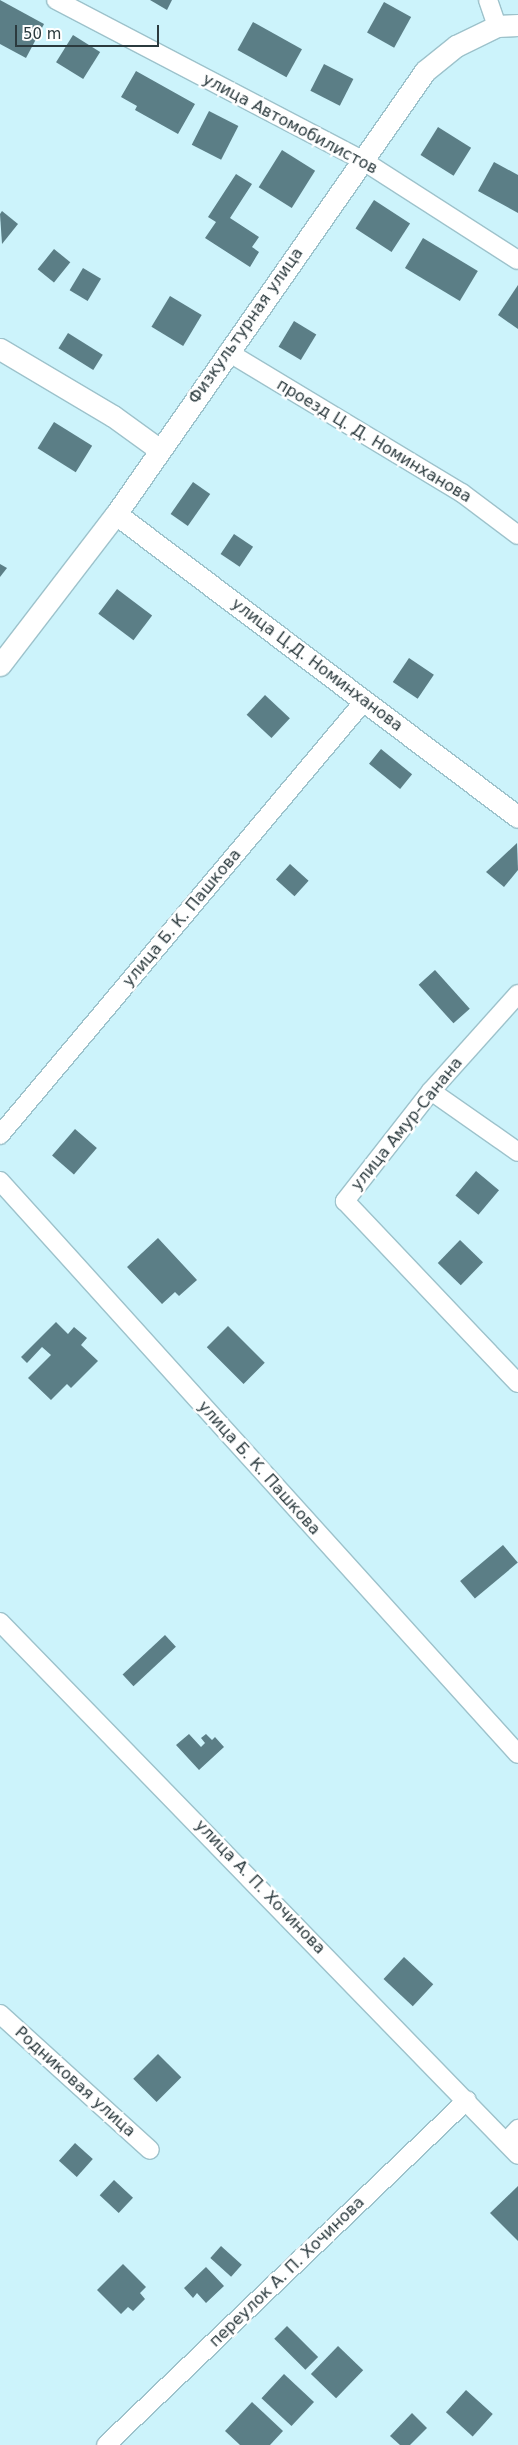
<!DOCTYPE html>
<meta charset="utf-8">
<style>
body{margin:0}
#map{position:relative;width:518px;height:2445px;overflow:hidden;background:#ccf3fb;font-family:"DejaVu Sans",sans-serif}
div>[style]{position:absolute}
[style*='--x']{left:calc(var(--x)*1px);top:calc(var(--y)*1px);width:calc(var(--w)*1px);rotate:calc(var(--a)*1deg)}
.building>*{inset:0;background:#5b7e86;transform-origin:0 0}
.roads{filter:drop-shadow(1px 0 #9dc2cb) drop-shadow(-1px 0 #9dc2cb) drop-shadow(0 1px #9dc2cb) drop-shadow(0 -1px #9dc2cb)}
.minor>*{height:18px;margin:-9px;padding:0 9px;transform-origin:9px;border-radius:9px;background:#fff}
.tertiary>*{height:21px;margin:-10.5px;padding:0 10.5px;transform-origin:10.5px;border-radius:10.5px;background:#fff}
span{translate:-50% -50%;white-space:nowrap;text-align:center;line-height:1.15;-webkit-text-stroke:5px #fff;paint-order:stroke}
.street-label{font-size:16px;color:#2b3a3e}
.scale{position:absolute;left:15px;top:25px;width:144px;height:22px;box-sizing:border-box;border:2px solid #2b3a3e;border-top:0;padding-left:6px;font-size:15px;line-height:18px;white-space:nowrap;color:#2b3a3e;-webkit-text-stroke:4px #fff;paint-order:stroke}
</style>
<div id="map">
<div class="building">
<i style="clip-path:polygon(0 0,44px 24px,26px 58px,0 44px)"></i>
<i style="clip-path:polygon(150px 0,172px 0,167px 10px)"></i>
<i style="left:384px;top:2px;width:31px;height:35px;rotate:29deg"></i>
<i style="left:253px;top:22px;width:56px;height:32px;rotate:29deg"></i>
<i style="left:73px;top:35px;width:32px;height:32px;rotate:32deg"></i>
<i style="left:324px;top:64px;width:33px;height:30px;rotate:27deg"></i>
<i style="clip-path:polygon(136px 71px,195px 104px,178px 134px,135px 110px,137px 106px,121px 97px)"></i>
<i style="left:209px;top:111px;width:33px;height:38px;rotate:27deg"></i>
<i style="left:438px;top:127px;width:39px;height:33px;rotate:32deg"></i>
<i style="left:282px;top:150px;width:39px;height:44px;rotate:32deg"></i>
<i style="clip-path:polygon(494px 162px,518px 175px,518px 213px,478px 191px)"></i>
<i style="clip-path:polygon(236px 174px,252px 184px,230px 218px,259px 237px,252px 247px,259px 252px,250px 267px,205px 238px,216px 222px,208px 217px)"></i>
<i style="left:374px;top:200px;width:43px;height:34px;rotate:33deg"></i>
<i style="clip-path:polygon(2px 211px,18px 224px,2px 244px,0 214px)"></i>
<i style="left:423px;top:238px;width:64px;height:35px;rotate:31deg"></i>
<i style="left:54px;top:249px;width:21px;height:26px;rotate:39deg"></i>
<i style="left:83px;top:268px;width:21px;height:26px;rotate:31deg"></i>
<i style="clip-path:polygon(518px 285px,518px 329px,498px 315px)"></i>
<i style="left:170px;top:296px;width:37px;height:36px;rotate:31deg"></i>
<i style="left:294px;top:321px;width:26px;height:30px;rotate:31deg"></i>
<i style="left:68px;top:333px;width:41px;height:18px;rotate:32deg"></i>
<i style="left:54px;top:422px;width:45px;height:31px;rotate:32deg"></i>
<i style="left:193px;top:482px;width:21px;height:39px;rotate:35deg"></i>
<i style="left:234px;top:534px;width:23px;height:24px;rotate:34deg"></i>
<i style="clip-path:polygon(0 564px,7px 568px,0 577px)"></i>
<i style="left:117px;top:589px;width:44px;height:31px;rotate:37deg"></i>
<i style="left:409px;top:658px;width:30px;height:29px;rotate:34deg"></i>
<i style="left:265px;top:695px;width:34px;height:27px;rotate:43deg"></i>
<i style="left:381px;top:749px;width:40px;height:19px;rotate:39deg"></i>
<i style="clip-path:polygon(517px 843px,518px 870px,504px 887px,486px 872px)"></i>
<i style="left:290px;top:864px;width:25px;height:21px;rotate:42deg"></i>
<i style="left:435px;top:970px;width:52px;height:22px;rotate:48deg"></i>
<i style="left:75px;top:1129px;width:29px;height:35px;rotate:41deg"></i>
<i style="left:476px;top:1171px;width:30px;height:32px;rotate:40deg"></i>
<i style="clip-path:polygon(158px 1238px,197px 1280px,179px 1296px,175px 1292px,162px 1304px,127px 1267px)"></i>
<i style="left:460px;top:1240px;width:32px;height:32px;rotate:44deg"></i>
<i style="clip-path:polygon(56px 1322px,68px 1334px,74px 1327px,87px 1338px,81px 1345px,98px 1361px,71px 1388px,67px 1384px,51px 1400px,28px 1378px,51px 1355px,42px 1347px,27px 1363px,21px 1357px)"></i>
<i style="left:228px;top:1326px;width:52px;height:30px;rotate:45deg"></i>
<i style="left:503px;top:1545px;width:23px;height:56px;rotate:50deg"></i>
<i style="left:165px;top:1635px;width:16px;height:58px;rotate:47deg"></i>
<i style="clip-path:polygon(189px 1734px,201px 1747px,205px 1743px,201px 1738px,206px 1734px,212px 1740px,215px 1737px,224px 1747px,199px 1770px,176px 1745px)"></i>
<i style="left:404px;top:1957px;width:40px;height:30px;rotate:43deg"></i>
<i style="left:158px;top:2054px;width:33px;height:35px;rotate:45deg"></i>
<i style="left:75px;top:2143px;width:24px;height:24px;rotate:42deg"></i>
<i style="left:114px;top:2180px;width:26px;height:21px;rotate:43deg"></i>
<i style="clip-path:polygon(518px 2186px,518px 2241px,490px 2213px)"></i>
<i style="left:221px;top:2246px;width:28px;height:16px;rotate:42deg"></i>
<i style="clip-path:polygon(123px 2264px,146px 2287px,140px 2293px,145px 2299px,133px 2311px,128px 2307px,121px 2314px,97px 2290px)"></i>
<i style="clip-path:polygon(206px 2267px,224px 2286px,206px 2303px,197px 2293px,193px 2298px,184px 2288px)"></i>
<i style="left:287px;top:2326px;width:44px;height:18px;rotate:45deg"></i>
<i style="left:338px;top:2346px;width:35px;height:39px;rotate:44deg"></i>
<i style="left:284px;top:2374px;width:41px;height:33px;rotate:43deg"></i>
<i style="left:466px;top:2390px;width:36px;height:30px;rotate:42deg"></i>
<i style="clip-path:polygon(252px 2402px,283px 2431px,270px 2445px,240px 2445px,225px 2431px)"></i>
<i style="clip-path:polygon(412px 2413px,427px 2428px,410px 2445px,400px 2445px,390px 2436px)"></i>
</div>
<div class="roads">
<div class="minor">
<i style="--x:56;--y:0;--w:345;--a:27.6"></i>
<i style="--x:362;--y:160;--w:185;--a:32.7"></i>
<i style="--x:488;--y:0;--w:28;--a:71"></i>
<i style="--x:228;--y:352;--w:273;--a:31.1"></i>
<i style="--x:462;--y:493;--w:70;--a:36.9"></i>
<i style="--x:518;--y:994;--w:130;--a:131.9"></i>
<i style="--x:431;--y:1091;--w:140;--a:128"></i>
<i style="--x:345;--y:1201;--w:251;--a:46.5"></i>
<i style="--x:431;--y:1091;--w:106;--a:35"></i>
<i style="--x:0;--y:1135;--w:568;--a:-50"></i>
<i style="--x:0;--y:1181;--w:772;--a:47.89"></i>
<i style="--x:0;--y:1622;--w:743;--a:45.82"></i>
<i style="--x:0;--y:2014;--w:202;--a:42.2"></i>
<i style="--x:506;--y:2142;--w:18;--a:-47"></i>
<i style="--x:106;--y:2445;--w:499;--a:-43.7"></i>
</div>
<div class="tertiary">
<i style="--x:0;--y:349;--w:131;--a:30.7"></i>
<i style="--x:113;--y:416;--w:58;--a:35.9"></i>
<i style="--x:116;--y:514;--w:503;--a:37.01"></i>
<i style="--x:0;--y:665;--w:190;--a:-52.5"></i>
<i style="--x:116;--y:514;--w:540;--a:-55.1"></i>
<i style="--x:425;--y:71;--w:40;--a:-39"></i>
<i style="--x:456;--y:46;--w:46;--a:-26"></i>
<i style="--x:497;--y:26;--w:21;--a:-3"></i>
</div>
</div>
<div class="street-label">
<span style="left:290px;top:124px;rotate:28deg">улица Автомобилистов</span>
<span style="left:246px;top:326px;rotate:-55deg">Физкультурная улица</span>
<span style="left:374px;top:441px;rotate:31deg">проезд Ц. Д. Номинханова</span>
<span style="left:317px;top:665px;rotate:37deg">улица Ц.Д. Номинханова</span>
<span style="left:182px;top:918px;rotate:-50deg">улица Б. К. Пашкова</span>
<span style="left:407px;top:1124px;rotate:-51deg">улица Амур-Санана</span>
<span style="left:259px;top:1468px;rotate:48deg">улица Б. К. Пашкова</span>
<span style="left:260px;top:1887px;rotate:46deg">улица А. П. Хочинова</span>
<span style="left:75px;top:2082px;rotate:42deg">Родниковая улица</span>
<span style="left:287px;top:2272px;rotate:-44deg">переулок А. П. Хочинова</span>
</div>
<div class="scale">50 m</div>
</div>
